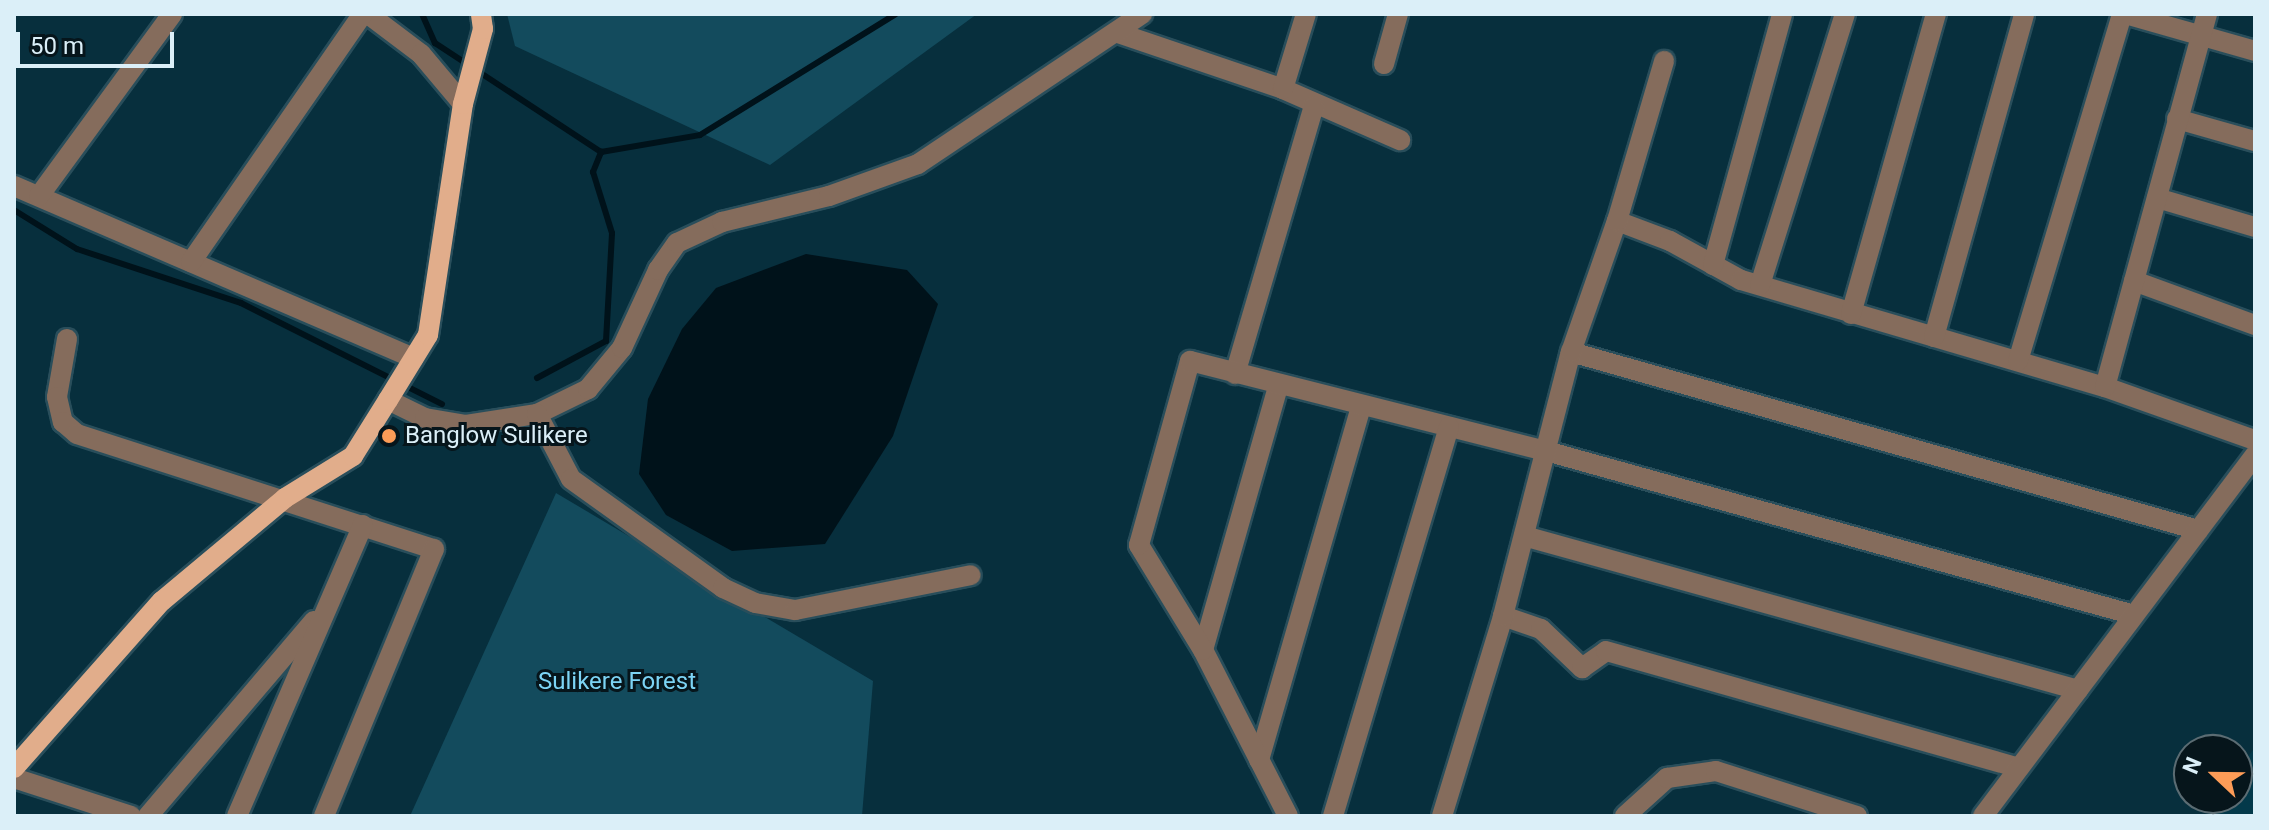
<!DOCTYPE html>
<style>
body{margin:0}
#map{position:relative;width:2269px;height:830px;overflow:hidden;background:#072f3d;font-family:Roboto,sans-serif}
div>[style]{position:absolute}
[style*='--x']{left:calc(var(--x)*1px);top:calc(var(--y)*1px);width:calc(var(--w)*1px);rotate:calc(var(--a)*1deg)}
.built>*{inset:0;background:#03394a}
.green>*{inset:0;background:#134b5d}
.water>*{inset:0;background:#00121a}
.stream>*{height:6px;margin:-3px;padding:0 3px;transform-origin:3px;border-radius:3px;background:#00121a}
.roads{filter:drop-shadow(2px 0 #294e5b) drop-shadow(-2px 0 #294e5b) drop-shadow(0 2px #294e5b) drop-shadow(0 -2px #294e5b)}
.minor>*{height:20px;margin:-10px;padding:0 10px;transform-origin:10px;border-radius:10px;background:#856c5c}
.major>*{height:20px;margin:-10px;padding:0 10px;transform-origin:10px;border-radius:10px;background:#e1ad8b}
.dots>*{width:22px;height:22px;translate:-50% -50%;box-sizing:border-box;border:4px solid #06151b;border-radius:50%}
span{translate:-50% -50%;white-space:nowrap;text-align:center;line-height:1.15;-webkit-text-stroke:6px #06151b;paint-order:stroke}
.poi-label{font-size:24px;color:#dbeff8}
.left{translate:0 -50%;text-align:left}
.park-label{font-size:24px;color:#7cd4f5}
.frame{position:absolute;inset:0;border:16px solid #dbeff8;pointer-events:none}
.north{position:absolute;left:2173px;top:734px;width:80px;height:80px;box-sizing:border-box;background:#06151b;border:2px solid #5b6c73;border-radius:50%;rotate:292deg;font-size:22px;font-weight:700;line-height:32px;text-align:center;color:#dbeff8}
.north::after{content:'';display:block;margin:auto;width:28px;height:36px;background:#fd9c57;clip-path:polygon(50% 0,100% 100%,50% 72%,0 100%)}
.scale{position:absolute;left:16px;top:32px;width:158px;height:36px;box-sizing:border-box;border:4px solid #dbeff8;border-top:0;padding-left:10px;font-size:24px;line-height:28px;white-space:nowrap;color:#dbeff8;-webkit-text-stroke:6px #06151b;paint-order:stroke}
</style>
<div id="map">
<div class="built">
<i style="clip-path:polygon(2255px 747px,2255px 816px,2206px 816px,2219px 798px,2237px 798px,2237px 772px)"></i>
</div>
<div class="green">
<i style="clip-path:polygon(507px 14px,977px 14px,770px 165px,515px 46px)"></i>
<i style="clip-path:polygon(556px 493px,873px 681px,862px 816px,410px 816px)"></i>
</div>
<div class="water">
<i style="clip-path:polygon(806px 254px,907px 270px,938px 304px,893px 436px,825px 544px,732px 551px,666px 515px,639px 474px,648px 399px,682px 329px,716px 288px)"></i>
</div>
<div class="stream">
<i style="--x:422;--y:14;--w:32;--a:66"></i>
<i style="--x:435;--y:43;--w:199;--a:33.3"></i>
<i style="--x:601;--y:152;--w:100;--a:-9.7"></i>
<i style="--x:700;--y:135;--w:230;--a:-31.7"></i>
<i style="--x:14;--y:210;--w:74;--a:31.8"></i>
<i style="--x:77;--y:249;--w:173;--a:18.2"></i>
<i style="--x:241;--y:303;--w:225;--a:26.7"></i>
<i style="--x:537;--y:378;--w:78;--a:-28.2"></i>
<i style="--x:606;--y:341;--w:108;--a:-86.8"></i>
<i style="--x:612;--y:233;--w:64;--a:-107.3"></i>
<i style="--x:593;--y:172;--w:22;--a:-68"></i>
</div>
<div class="roads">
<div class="minor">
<i style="--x:368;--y:14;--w:66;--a:37"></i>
<i style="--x:421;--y:54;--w:65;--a:50"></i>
<i style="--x:2125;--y:14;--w:135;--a:15.9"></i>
<i style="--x:1118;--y:33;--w:174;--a:18.7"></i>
<i style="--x:1283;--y:89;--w:128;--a:23.6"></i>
<i style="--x:1384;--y:64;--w:52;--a:-74.4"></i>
<i style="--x:1283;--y:89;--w:78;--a:-73"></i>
<i style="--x:2177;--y:119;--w:81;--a:15.8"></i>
<i style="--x:14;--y:186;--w:435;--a:23.3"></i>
<i style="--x:39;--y:196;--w:225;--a:-53.8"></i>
<i style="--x:2157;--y:198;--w:102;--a:16.5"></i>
<i style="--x:1617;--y:221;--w:57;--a:20.7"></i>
<i style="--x:1670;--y:241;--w:81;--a:28.8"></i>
<i style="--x:1741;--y:280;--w:379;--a:16.4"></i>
<i style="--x:2105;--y:387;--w:159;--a:19.5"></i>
<i style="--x:191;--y:262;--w:302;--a:-55.3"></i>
<i style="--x:1713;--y:265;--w:260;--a:-74.6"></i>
<i style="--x:2134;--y:281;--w:129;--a:20"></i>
<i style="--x:1760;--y:285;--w:284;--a:-72.6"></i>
<i style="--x:1851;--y:314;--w:312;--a:-74.2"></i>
<i style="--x:1934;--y:337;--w:335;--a:-74.4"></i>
<i style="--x:67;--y:339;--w:59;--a:99.8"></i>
<i style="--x:57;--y:397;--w:26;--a:77"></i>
<i style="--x:63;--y:422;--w:18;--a:41"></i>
<i style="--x:77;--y:434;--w:375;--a:17.9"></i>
<i style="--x:434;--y:549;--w:289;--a:112.4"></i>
<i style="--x:1571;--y:352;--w:652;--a:15.85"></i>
<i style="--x:2018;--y:361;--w:362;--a:-73.3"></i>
<i style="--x:1235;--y:374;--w:279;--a:-73.6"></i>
<i style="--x:2105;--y:387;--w:387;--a:-74.7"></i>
<i style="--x:388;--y:400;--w:41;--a:25.9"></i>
<i style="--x:425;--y:418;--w:42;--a:9.7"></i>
<i style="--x:466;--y:425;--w:72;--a:-8.8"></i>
<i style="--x:537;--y:414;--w:57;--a:-26.1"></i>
<i style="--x:588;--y:389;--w:53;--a:-50.3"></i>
<i style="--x:622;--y:348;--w:86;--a:-65.2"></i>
<i style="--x:658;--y:270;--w:33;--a:-55"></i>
<i style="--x:677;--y:243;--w:50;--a:-25"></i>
<i style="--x:722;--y:222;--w:110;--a:-13.7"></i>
<i style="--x:829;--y:196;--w:95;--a:-19.8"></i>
<i style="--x:918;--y:164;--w:270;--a:-33.8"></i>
<i style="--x:537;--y:414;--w:73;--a:62.4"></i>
<i style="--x:571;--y:479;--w:187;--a:35.6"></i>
<i style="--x:723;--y:588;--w:35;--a:25"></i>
<i style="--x:755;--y:603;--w:41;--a:9.9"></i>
<i style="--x:795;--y:610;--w:179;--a:-11.2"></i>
<i style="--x:1524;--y:536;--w:575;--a:15.53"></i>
<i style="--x:1503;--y:616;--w:40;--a:18.9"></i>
<i style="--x:1541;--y:629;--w:57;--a:43.6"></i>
<i style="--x:1582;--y:668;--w:29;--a:-35"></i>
<i style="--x:1606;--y:651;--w:429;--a:15.8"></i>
<i style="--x:1203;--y:650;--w:274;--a:-74.1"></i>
<i style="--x:1259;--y:760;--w:368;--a:-73.9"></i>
<i style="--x:14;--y:778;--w:123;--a:18"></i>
<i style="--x:148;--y:816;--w:256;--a:-49.6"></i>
<i style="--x:237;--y:816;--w:317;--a:-66.6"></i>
<i style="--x:1288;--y:816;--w:186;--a:-117.1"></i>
<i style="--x:1203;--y:650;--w:123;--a:-121.4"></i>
<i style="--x:1139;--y:545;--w:191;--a:-74.5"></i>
<i style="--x:1190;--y:361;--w:367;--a:14.2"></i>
<i style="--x:1546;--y:451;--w:610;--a:15.58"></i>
<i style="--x:1333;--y:816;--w:406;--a:-73.4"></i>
<i style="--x:1442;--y:816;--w:209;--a:-73"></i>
<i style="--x:1503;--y:616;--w:273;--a:-75.6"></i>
<i style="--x:1571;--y:352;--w:139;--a:-70.7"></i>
<i style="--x:1617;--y:221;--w:167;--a:-73.6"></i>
<i style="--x:1625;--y:816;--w:57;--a:-42.1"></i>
<i style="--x:1667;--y:778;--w:49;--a:-8.1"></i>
<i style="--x:1716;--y:771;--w:148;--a:17.7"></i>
<i style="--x:1983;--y:816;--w:452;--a:-53"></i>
</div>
<div class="major">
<i style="--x:14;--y:768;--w:223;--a:-48.5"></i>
<i style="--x:162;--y:601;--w:160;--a:-39.9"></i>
<i style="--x:285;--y:498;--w:80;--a:-31.7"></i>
<i style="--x:353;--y:456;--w:66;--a:-58"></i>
<i style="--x:388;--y:400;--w:76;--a:-58.4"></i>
<i style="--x:428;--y:335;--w:234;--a:-81.4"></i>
<i style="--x:463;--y:104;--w:78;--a:-75.1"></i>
<i style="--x:483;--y:29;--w:15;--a:-98"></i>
</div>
</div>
<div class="dots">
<i style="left:389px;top:436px;background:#fd9c57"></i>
</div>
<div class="poi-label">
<span class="left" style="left:405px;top:436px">Banglow Sulikere</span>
</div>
<div class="park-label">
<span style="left:617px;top:682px">Sulikere Forest</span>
</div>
<div class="frame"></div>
<div class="north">N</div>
<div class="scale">50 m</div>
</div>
